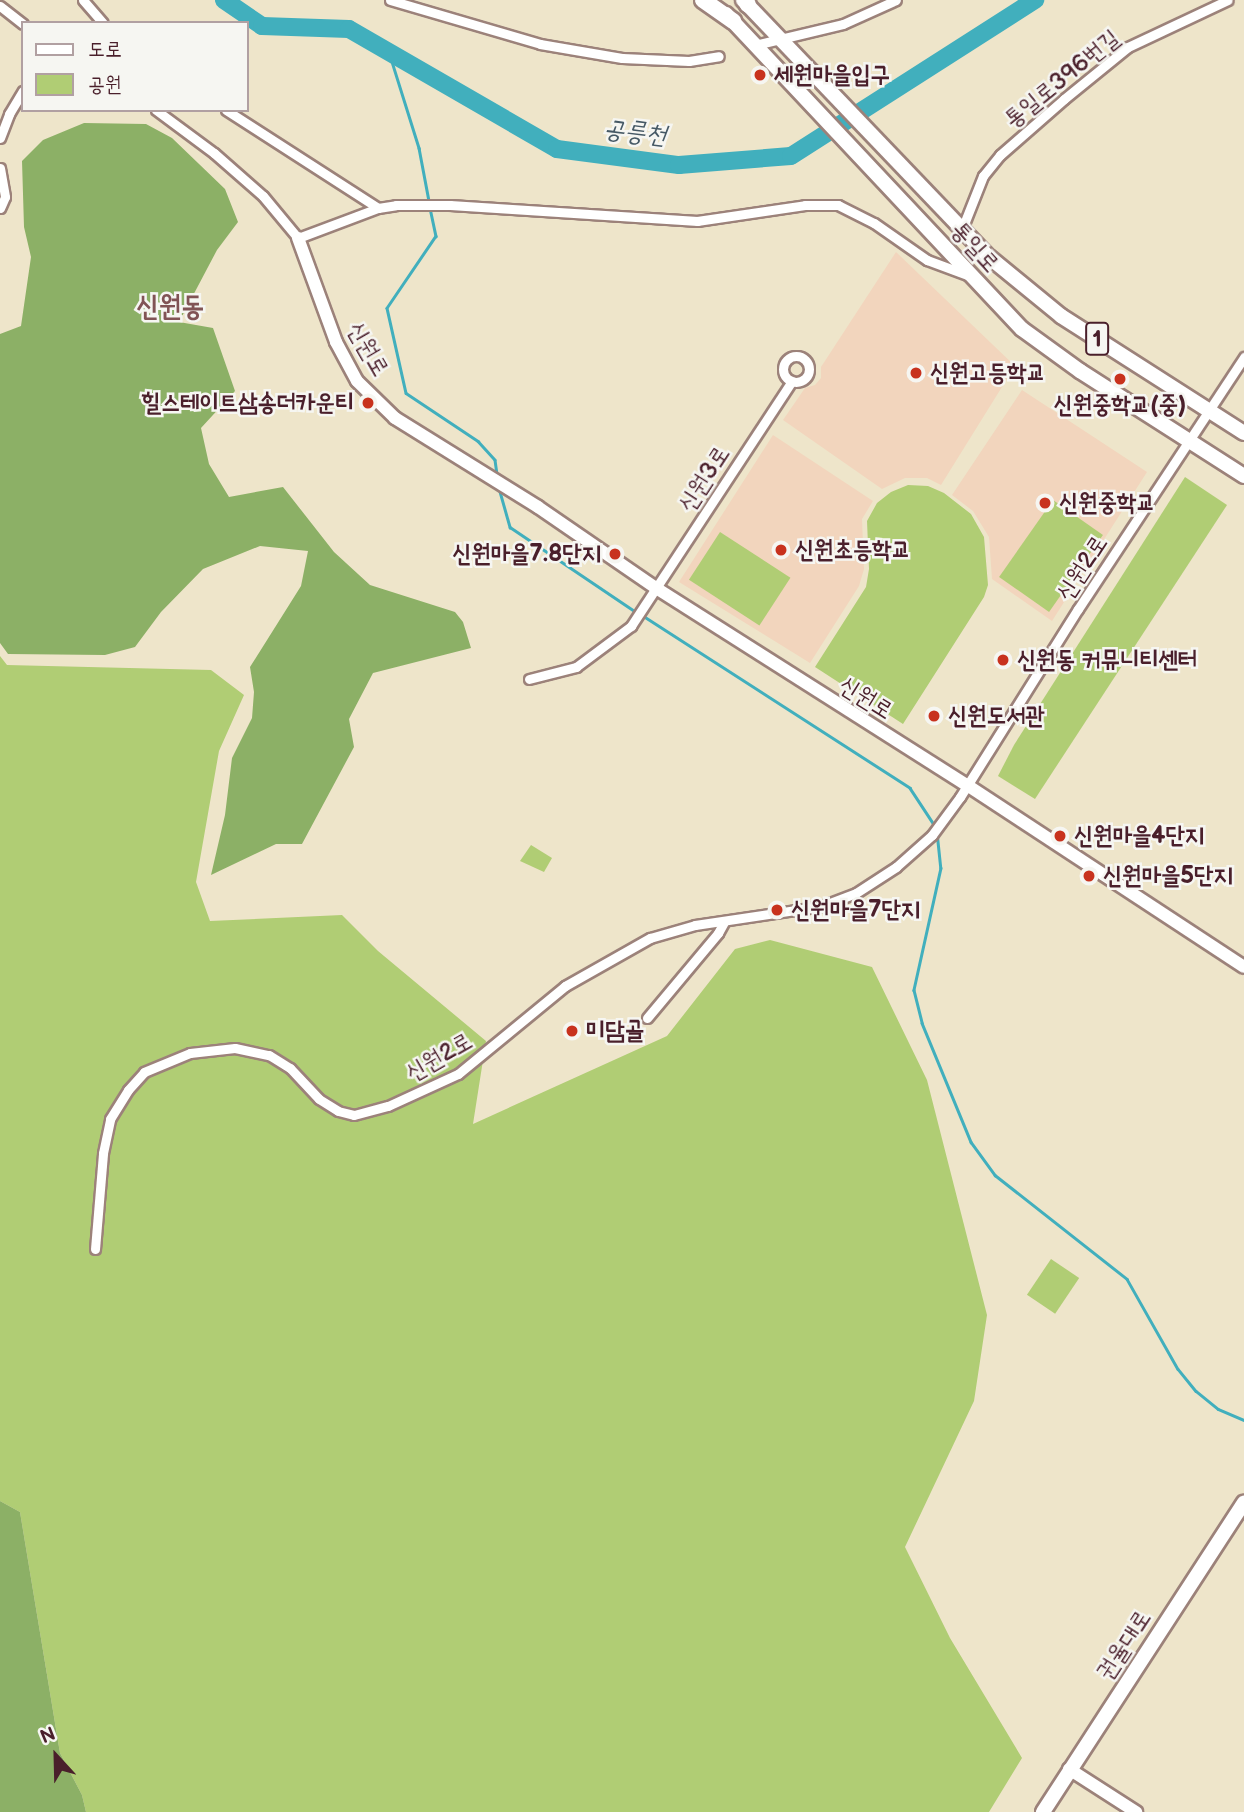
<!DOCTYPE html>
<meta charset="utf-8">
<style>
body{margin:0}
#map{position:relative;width:1244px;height:1812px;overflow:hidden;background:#eee5ca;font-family:"Balsamiq Sans","Poor Story",sans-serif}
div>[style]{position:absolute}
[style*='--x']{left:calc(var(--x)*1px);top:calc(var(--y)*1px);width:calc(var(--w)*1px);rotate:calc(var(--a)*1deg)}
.built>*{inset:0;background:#f2d5bd}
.green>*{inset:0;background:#b0cd74;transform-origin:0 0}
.forest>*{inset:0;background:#8cb066}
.stream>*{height:2.5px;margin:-1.25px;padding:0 1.25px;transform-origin:1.25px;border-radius:1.25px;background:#41afbd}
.river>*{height:18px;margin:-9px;padding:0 9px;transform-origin:9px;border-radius:9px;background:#41afbd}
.roads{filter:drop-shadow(2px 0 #9c827a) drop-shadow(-2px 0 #9c827a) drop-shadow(0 2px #9c827a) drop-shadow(0 -2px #9c827a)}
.street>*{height:9px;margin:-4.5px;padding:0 4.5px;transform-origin:4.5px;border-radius:4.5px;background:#fff}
.street>.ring{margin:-4.5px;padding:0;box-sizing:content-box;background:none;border:9px solid #fff;border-radius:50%}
.secondary>*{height:12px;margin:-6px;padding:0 6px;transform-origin:6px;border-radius:6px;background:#fff}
.primary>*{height:14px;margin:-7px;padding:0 7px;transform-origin:7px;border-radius:7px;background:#fff}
.highway>*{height:16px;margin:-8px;padding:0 8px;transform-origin:8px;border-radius:8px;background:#fff}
.dots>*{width:19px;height:19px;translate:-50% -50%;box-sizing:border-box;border:4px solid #f6f6f2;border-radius:50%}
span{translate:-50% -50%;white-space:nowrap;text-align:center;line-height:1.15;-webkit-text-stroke:5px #f6f6f2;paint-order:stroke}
.shield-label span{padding:2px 5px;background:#f6f6f2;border:2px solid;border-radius:5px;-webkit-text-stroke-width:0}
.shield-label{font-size:23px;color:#4a1f2b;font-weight:700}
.poi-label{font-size:24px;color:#4a1f2b;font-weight:700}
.left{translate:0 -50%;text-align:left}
.right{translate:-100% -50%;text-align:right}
.street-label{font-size:24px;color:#4a1f2b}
.water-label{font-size:26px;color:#465965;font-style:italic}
.quarter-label{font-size:28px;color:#815355;font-weight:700}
.legend{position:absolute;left:21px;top:21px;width:228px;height:91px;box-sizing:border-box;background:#f6f6f2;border:2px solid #b1a0a2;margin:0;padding:9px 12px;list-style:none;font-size:21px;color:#4a1f2b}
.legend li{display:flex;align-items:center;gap:14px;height:35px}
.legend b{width:35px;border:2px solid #b1a0a2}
.north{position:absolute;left:21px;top:1721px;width:70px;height:70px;-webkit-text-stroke:5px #f6f6f2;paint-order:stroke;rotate:338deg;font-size:19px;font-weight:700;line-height:28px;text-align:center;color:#4a1f2b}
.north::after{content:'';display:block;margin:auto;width:24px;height:32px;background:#4a1f2b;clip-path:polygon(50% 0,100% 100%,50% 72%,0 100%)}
</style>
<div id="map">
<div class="built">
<i style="clip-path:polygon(896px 252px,1015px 366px,941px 485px,927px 478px,905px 478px,882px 489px,783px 420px,805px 388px,815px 385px,821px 378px,821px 367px)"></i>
<i style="clip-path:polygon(1022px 390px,1147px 472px,1052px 621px,992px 579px,989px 537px,973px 511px,952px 495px)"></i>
<i style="clip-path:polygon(773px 435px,873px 501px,862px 519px,864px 569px,859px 586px,810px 663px,679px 582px)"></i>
</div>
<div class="green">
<i style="clip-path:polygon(1185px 477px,1227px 505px,1035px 799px,998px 776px,1014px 745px)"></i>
<i style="clip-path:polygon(908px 485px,928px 486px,944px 493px,971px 514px,984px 537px,988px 585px,984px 597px,903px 724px,815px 667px,866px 587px,869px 569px,867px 521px,877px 503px,891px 492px)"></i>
<i style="left:1053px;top:500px;width:61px;height:94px;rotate:35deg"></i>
<i style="left:720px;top:532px;width:84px;height:57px;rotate:33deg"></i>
<i style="clip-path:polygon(0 656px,7px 665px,211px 670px,244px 695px,219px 751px,196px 882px,210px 921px,342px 915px,378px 951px,486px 1041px,473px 1124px,667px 1036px,735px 949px,770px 940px,872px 967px,927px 1080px,987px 1315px,974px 1401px,905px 1547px,950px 1638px,1022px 1758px,989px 1812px,86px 1812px,82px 1795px,60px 1753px,20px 1512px,0 1501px)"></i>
<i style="clip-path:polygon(531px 845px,552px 858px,544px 872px,520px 861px)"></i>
<i style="left:1051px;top:1259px;width:34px;height:43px;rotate:34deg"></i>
</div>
<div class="forest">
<i style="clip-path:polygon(84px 123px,146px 124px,172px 138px,225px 189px,238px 222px,217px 250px,179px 322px,213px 328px,235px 391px,201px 428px,209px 464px,229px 497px,283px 487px,334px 552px,370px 585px,455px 612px,463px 622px,471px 648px,373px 673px,349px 719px,354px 747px,302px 844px,276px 844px,211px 875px,225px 815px,232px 758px,252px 718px,254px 692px,250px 667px,301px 586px,308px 551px,260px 546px,203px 569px,161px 612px,135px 647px,105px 655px,8px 654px,0 643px,0 334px,21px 326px,31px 257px,24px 227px,22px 161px,43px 140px)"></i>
<i style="clip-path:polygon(0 1501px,20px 1512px,60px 1753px,82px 1795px,86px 1812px,0 1812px)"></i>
</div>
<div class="stream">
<i style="--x:389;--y:52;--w:101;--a:72.6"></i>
<i style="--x:419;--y:148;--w:54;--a:79.3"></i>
<i style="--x:430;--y:208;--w:29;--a:78"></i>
<i style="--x:436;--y:236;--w:87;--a:124.2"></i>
<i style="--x:387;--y:308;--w:87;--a:77.4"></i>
<i style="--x:406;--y:393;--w:87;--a:33.7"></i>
<i style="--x:478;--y:441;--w:25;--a:48"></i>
<i style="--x:495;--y:460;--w:15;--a:82"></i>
<i style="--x:499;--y:488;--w:41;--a:74.2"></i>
<i style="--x:510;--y:527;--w:152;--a:34"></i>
<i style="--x:642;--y:615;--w:319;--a:32.8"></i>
<i style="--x:910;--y:788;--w:45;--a:56.7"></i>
<i style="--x:937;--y:832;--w:36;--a:84"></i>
<i style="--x:941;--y:868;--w:125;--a:102.5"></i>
<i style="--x:914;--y:990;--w:34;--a:76"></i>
<i style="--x:922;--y:1023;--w:129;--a:67.6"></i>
<i style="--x:971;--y:1142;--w:41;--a:54"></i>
<i style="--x:995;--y:1175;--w:168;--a:38.2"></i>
<i style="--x:1127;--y:1279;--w:103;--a:60.5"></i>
<i style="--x:1178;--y:1369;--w:28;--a:51"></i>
<i style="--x:1196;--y:1391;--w:28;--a:39"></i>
<i style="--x:1218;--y:1409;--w:28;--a:23"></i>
</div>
<div class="river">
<i style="--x:224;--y:0;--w:46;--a:34.4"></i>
<i style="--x:262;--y:26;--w:87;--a:2"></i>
<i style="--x:349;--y:29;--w:240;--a:30"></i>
<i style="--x:557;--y:149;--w:123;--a:7.5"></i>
<i style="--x:679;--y:165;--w:112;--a:-4.6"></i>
<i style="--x:791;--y:156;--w:290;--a:-32.6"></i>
</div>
<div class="roads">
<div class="street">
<i style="--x:83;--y:0;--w:30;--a:49"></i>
<i style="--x:390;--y:0;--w:156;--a:16.3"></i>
<i style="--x:540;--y:44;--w:83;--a:9.7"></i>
<i style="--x:622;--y:58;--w:67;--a:2.6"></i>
<i style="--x:689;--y:61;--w:30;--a:-9"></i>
<i style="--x:0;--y:6;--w:29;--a:38"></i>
<i style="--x:755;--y:45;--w:90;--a:-13.4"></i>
<i style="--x:843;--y:24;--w:58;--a:-24.4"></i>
<i style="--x:156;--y:110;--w:72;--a:36.6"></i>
<i style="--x:214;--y:153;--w:65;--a:41.3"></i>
<i style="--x:263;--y:196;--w:55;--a:50.2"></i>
<i style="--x:298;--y:238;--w:85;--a:-20.6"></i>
<i style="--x:378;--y:208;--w:18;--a:-9"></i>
<i style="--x:396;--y:205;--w:54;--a:0"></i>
<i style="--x:450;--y:205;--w:248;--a:3.7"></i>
<i style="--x:697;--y:221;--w:109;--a:-8.4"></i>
<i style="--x:805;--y:205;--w:33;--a:0"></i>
<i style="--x:838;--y:205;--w:40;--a:26.6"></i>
<i style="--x:874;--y:223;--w:65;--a:34.9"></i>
<i style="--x:927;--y:260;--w:46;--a:20.4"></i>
<i style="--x:226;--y:110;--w:181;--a:32.8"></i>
<i style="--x:0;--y:138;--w:26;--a:-69"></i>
<i style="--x:9;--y:114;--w:27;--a:-59"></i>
<i style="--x:0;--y:168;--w:29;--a:80"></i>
<i style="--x:5;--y:197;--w:12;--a:114"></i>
<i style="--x:962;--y:229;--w:57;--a:-68.4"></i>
<i style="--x:983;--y:176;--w:27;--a:-51"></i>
<i style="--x:1000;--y:155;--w:85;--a:-41.2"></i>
<i style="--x:1064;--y:99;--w:82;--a:-39.1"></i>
<i style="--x:1128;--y:47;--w:110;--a:-25.2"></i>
<i class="ring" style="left:783px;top:356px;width:17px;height:17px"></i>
<i style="--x:529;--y:679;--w:49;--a:-14.3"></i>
<i style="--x:576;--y:667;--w:69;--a:-36.7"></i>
<i style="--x:631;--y:626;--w:293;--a:-56.7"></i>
<i style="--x:647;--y:1018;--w:111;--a:-50.1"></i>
<i style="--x:718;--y:933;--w:13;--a:-61"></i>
<i style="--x:95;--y:1249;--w:96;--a:-85.2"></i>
<i style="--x:103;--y:1153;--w:35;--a:-78"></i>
<i style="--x:110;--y:1119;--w:34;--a:-58"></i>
<i style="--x:128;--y:1090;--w:24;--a:-48"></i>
<i style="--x:144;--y:1072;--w:50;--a:-22.4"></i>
<i style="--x:190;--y:1053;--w:45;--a:-6.3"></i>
<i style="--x:235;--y:1048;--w:35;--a:12"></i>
<i style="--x:269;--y:1055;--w:25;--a:32"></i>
<i style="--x:290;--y:1068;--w:42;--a:46.9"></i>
<i style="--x:319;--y:1099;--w:22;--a:32"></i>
<i style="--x:338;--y:1111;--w:16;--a:14"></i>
<i style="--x:354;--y:1115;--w:35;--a:-15"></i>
<i style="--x:388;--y:1106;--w:77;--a:-24.6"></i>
<i style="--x:458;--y:1074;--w:139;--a:-39.4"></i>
<i style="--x:565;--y:986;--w:98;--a:-29.5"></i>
<i style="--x:650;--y:938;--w:47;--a:-16.1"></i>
<i style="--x:695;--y:925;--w:128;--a:-8.5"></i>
<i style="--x:822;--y:906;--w:36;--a:-21"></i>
<i style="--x:856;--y:893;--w:48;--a:-33"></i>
<i style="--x:896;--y:867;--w:48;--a:-41.6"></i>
<i style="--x:932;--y:835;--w:47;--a:-53.6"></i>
<i style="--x:960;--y:797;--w:222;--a:-57.9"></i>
<i style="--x:1078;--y:609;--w:302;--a:-56.6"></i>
</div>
<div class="secondary">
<i style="--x:298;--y:238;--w:111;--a:69.9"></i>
<i style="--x:336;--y:342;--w:44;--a:61.7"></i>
<i style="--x:357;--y:381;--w:53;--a:44.2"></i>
<i style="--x:395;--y:418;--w:168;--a:31.9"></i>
<i style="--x:538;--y:507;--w:143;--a:34.5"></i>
<i style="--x:656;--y:588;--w:368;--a:32.4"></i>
<i style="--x:967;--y:785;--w:331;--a:33.3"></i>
<i style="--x:1069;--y:1769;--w:80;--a:32.7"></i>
</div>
<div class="primary">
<i style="--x:743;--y:0;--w:356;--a:46.3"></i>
<i style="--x:989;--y:257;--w:93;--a:39.3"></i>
<i style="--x:1061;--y:316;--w:217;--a:32.6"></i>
<i style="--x:726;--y:14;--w:432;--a:46.8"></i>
<i style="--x:1022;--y:329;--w:72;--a:35.9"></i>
<i style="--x:1080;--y:371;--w:195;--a:32.6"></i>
<i style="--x:1043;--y:1812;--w:369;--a:-57"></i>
</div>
<div class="highway">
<i style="--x:703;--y:0;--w:37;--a:35"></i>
<i style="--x:746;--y:0;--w:5;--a:68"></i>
</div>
</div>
<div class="dots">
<i style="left:760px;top:75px;background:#c8321e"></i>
<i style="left:916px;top:373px;background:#c8321e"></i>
<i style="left:1120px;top:379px;background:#c8321e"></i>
<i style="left:368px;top:403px;background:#c8321e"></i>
<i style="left:1045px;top:503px;background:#c8321e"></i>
<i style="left:781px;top:550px;background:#c8321e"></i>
<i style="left:615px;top:554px;background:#c8321e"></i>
<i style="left:1003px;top:660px;background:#c8321e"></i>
<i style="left:934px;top:716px;background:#c8321e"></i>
<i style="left:1060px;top:836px;background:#c8321e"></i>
<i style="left:1089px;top:876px;background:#c8321e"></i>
<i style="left:777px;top:910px;background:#c8321e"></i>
<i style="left:572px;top:1031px;background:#c8321e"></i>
</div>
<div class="shield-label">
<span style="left:1097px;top:339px">1</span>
</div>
<div class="poi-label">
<span class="left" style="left:774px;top:75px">세원마을입구</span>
<span class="left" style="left:930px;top:373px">신원고등학교</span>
<span class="right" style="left:354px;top:403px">힐스테이트삼송더카운티</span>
<span style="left:1120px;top:405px">신원중학교(중)</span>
<span class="left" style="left:1059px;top:503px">신원중학교</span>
<span class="left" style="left:795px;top:550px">신원초등학교</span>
<span class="right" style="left:601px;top:554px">신원마을7.8단지</span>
<span class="left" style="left:1017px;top:660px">신원동 커뮤니티센터</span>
<span class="left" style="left:948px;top:716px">신원도서관</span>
<span class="left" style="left:1074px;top:836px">신원마을4단지</span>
<span class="left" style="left:1103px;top:876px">신원마을5단지</span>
<span class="left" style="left:791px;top:910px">신원마을7단지</span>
<span class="left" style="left:586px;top:1031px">미담골</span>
</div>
<div class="street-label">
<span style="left:1062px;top:79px;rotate:-39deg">통일로396번길</span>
<span style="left:975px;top:247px;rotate:48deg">통일로</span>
<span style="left:368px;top:349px;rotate:60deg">신원로</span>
<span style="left:704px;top:479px;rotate:-57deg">신원3로</span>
<span style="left:1082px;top:568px;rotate:-57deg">신원2로</span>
<span style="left:866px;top:698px;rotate:32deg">신원로</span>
<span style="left:439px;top:1057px;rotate:-30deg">신원2로</span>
<span style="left:1124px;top:1645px;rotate:-57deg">권율대로</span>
</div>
<div class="water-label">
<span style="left:635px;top:133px;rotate:7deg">공릉천</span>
</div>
<div class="quarter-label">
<span style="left:170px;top:307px">신원동</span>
</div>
<ul class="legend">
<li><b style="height:9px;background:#fff"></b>도로</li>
<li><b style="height:19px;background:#b0cd74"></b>공원</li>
</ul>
<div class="north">N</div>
</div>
